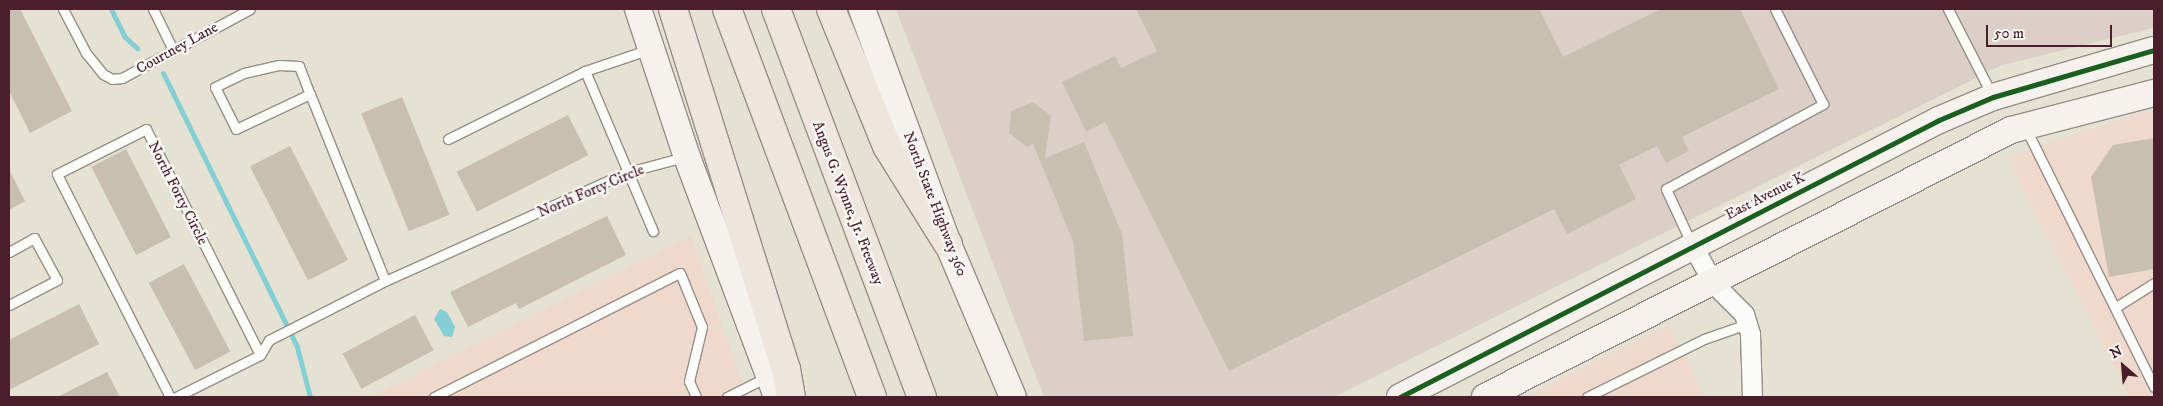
<!DOCTYPE html>
<style>
body{margin:0}
#map{position:relative;width:2163px;height:406px;overflow:hidden;background:#e5e2d3;font-family:"IM FELL DW Pica",serif}
div>[style]{position:absolute}
[style*='--x']{left:calc(var(--x)*1px);top:calc(var(--y)*1px);width:calc(var(--w)*1px);rotate:calc(var(--a)*1deg)}
.built>*{inset:0;background:#efd9cc}
.industrial>*{inset:0;background:#dbcfc8}
.water>*{inset:0;background:#84cfd4}
.stream>*{height:5px;margin:-2.5px;padding:0 2.5px;transform-origin:2.5px;border-radius:2.5px;background:#84cfd4}
.building>*{inset:0;background:#c9bfb0;transform-origin:0 0}
.roads{filter:drop-shadow(1px 0 #968e88) drop-shadow(-1px 0 #968e88) drop-shadow(0 1px #968e88) drop-shadow(0 -1px #968e88)}
.lane>*{height:9px;margin:-4.5px;padding:0 4.5px;transform-origin:4.5px;border-radius:4.5px;background:#fbfbf8}
.street>*{height:19px;margin:-9.5px;padding:0 9.5px;transform-origin:9.5px;border-radius:9.5px;background:#fbfbf8}
.secondary>*{height:26px;margin:-13px;padding:0 13px;transform-origin:13px;border-radius:13px;background:#f5f2ee}
.highway>*{height:28px;margin:-14px;padding:0 14px;transform-origin:14px;border-radius:14px;background:#eee5dd}
.cycleway>*{height:5px;margin:-2.5px;padding:0 2.5px;transform-origin:2.5px;border-radius:2.5px;background:#1b5e20}
span{translate:-50% -50%;white-space:nowrap;text-align:center;line-height:1.15;-webkit-text-stroke:5px #f6f6f2;paint-order:stroke}
.street-label{font-size:15px;color:#4a1f2b}
.frame{position:absolute;inset:0;border:10px solid #4a1f2b;pointer-events:none}
.north{position:absolute;left:2098px;top:341px;width:50px;height:50px;-webkit-text-stroke:4px #f6f6f2;paint-order:stroke;rotate:333deg;font-size:14px;font-weight:700;line-height:20px;text-align:center;color:#4a1f2b}
.north::after{content:'';display:block;margin:auto;width:18px;height:22px;background:#4a1f2b;clip-path:polygon(50% 0,100% 100%,50% 72%,0 100%)}
.scale{position:absolute;left:1986px;top:25px;width:126px;height:22px;box-sizing:border-box;border:2px solid #4a1f2b;border-top:0;padding-left:6px;font-size:15px;line-height:18px;white-space:nowrap;color:#4a1f2b;-webkit-text-stroke:4px #f6f6f2;paint-order:stroke}
</style>
<div id="map">
<div class="built">
<i style="clip-path:polygon(2154px 112px,2154px 397px,2130px 397px,2007px 157px,2137px 114px)"></i>
<i style="clip-path:polygon(691px 236px,747px 397px,371px 397px)"></i>
<i style="clip-path:polygon(1669px 325px,1705px 397px,1524px 397px)"></i>
</div>
<div class="industrial">
<i style="clip-path:polygon(896px 9px,2154px 9px,2154px 28px,2002px 65px,1334px 397px,1044px 397px)"></i>
</div>
<div class="water">
<i style="clip-path:polygon(440px 309px,447px 312px,455px 327px,452px 337px,444px 336px,434px 319px)"></i>
</div>
<div class="stream">
<i style="--x:111;--y:9;--w:30;--a:64"></i>
<i style="--x:124;--y:36;--w:18;--a:43"></i>
<i style="--x:163;--y:73;--w:305;--a:63.9"></i>
<i style="--x:297;--y:347;--w:52;--a:75.4"></i>
</div>
<div class="building">
<i style="clip-path:polygon(9px 9px,20px 9px,72px 111px,30px 133px,9px 91px)"></i>
<i style="clip-path:polygon(1136px 9px,1539px 9px,1563px 57px,1661px 9px,1740px 9px,1779px 89px,1682px 137px,1689px 151px,1666px 163px,1657px 146px,1619px 165px,1636px 199px,1567px 234px,1554px 209px,1229px 371px,1105px 122px,1086px 132px,1062px 82px,1115px 56px,1121px 68px,1157px 51px)"></i>
<i style="left:402px;top:97px;width:127px;height:44px;rotate:68deg"></i>
<i style="clip-path:polygon(1033px 102px,1051px 116px,1045px 158px,1084px 142px,1122px 234px,1133px 336px,1084px 341px,1073px 241px,1033px 144px,1027px 147px,1009px 133px,1011px 111px)"></i>
<i style="left:568px;top:115px;width:45px;height:125px;rotate:63deg"></i>
<i style="clip-path:polygon(2154px 138px,2154px 269px,2109px 277px,2091px 177px,2113px 145px)"></i>
<i style="left:290px;top:146px;width:128px;height:45px;rotate:63deg"></i>
<i style="left:126px;top:149px;width:99px;height:39px;rotate:63deg"></i>
<i style="clip-path:polygon(9px 169px,25px 201px,9px 210px)"></i>
<i style="clip-path:polygon(607px 216px,626px 255px,519px 309px,516px 303px,468px 327px,450px 292px)"></i>
<i style="left:184px;top:264px;width:99px;height:40px;rotate:62deg"></i>
<i style="clip-path:polygon(79px 304px,99px 344px,9px 390px,9px 340px)"></i>
<i style="left:415px;top:315px;width:40px;height:82px;rotate:62deg"></i>
<i style="clip-path:polygon(107px 372px,120px 397px,57px 397px)"></i>
</div>
<div class="roads">
<div class="lane">
<i style="--x:63;--y:9;--w:50;--a:62.4"></i>
<i style="--x:86;--y:53;--w:27;--a:51"></i>
<i style="--x:103;--y:74;--w:10;--a:29"></i>
<i style="--x:112;--y:79;--w:10;--a:-6"></i>
<i style="--x:122;--y:78;--w:145;--a:-28.3"></i>
<i style="--x:153;--y:9;--w:46;--a:64"></i>
<i style="--x:1948;--y:9;--w:97;--a:62.9"></i>
<i style="--x:585;--y:71;--w:174;--a:67"></i>
<i style="--x:310;--y:94;--w:82;--a:154.7"></i>
<i style="--x:236;--y:129;--w:47;--a:-116.6"></i>
<i style="--x:215;--y:87;--w:32;--a:-26"></i>
<i style="--x:244;--y:73;--w:36;--a:-13"></i>
<i style="--x:279;--y:65;--w:20;--a:3"></i>
<i style="--x:299;--y:66;--w:30;--a:69"></i>
<i style="--x:310;--y:94;--w:201;--a:68.1"></i>
<i style="--x:2026;--y:129;--w:288;--a:63.6"></i>
<i style="--x:448;--y:139;--w:153;--a:-26.4"></i>
<i style="--x:585;--y:71;--w:69;--a:-18.7"></i>
<i style="--x:1692;--y:245;--w:62;--a:-114.9"></i>
<i style="--x:1666;--y:189;--w:179;--a:-28.4"></i>
<i style="--x:1823;--y:104;--w:106;--a:-116.8"></i>
<i style="--x:9;--y:252;--w:29;--a:-29"></i>
<i style="--x:34;--y:238;--w:48;--a:61.3"></i>
<i style="--x:57;--y:280;--w:54;--a:152.5"></i>
<i style="--x:2116;--y:307;--w:45;--a:-32.3"></i>
<i style="--x:260;--y:355;--w:17;--a:-59"></i>
<i style="--x:269;--y:340;--w:130;--a:-27"></i>
<i style="--x:385;--y:281;--w:266;--a:-24.2"></i>
<i style="--x:628;--y:172;--w:58;--a:-15"></i>
<i style="--x:170;--y:397;--w:250;--a:-116.9"></i>
<i style="--x:57;--y:174;--w:100;--a:-26.8"></i>
<i style="--x:146;--y:129;--w:253;--a:63.2"></i>
<i style="--x:260;--y:355;--w:94;--a:153.4"></i>
<i style="--x:434;--y:397;--w:275;--a:-26.8"></i>
<i style="--x:680;--y:273;--w:58;--a:67.8"></i>
<i style="--x:702;--y:327;--w:56;--a:103.5"></i>
<i style="--x:689;--y:381;--w:17;--a:66"></i>
<i style="--x:727;--y:397;--w:45;--a:-26.6"></i>
<i style="--x:1587;--y:397;--w:131;--a:-26.4"></i>
<i style="--x:1704;--y:339;--w:46;--a:-19.2"></i>
</div>
<div class="street">
<i style="--x:1693;--y:246;--w:42;--a:61.6"></i>
<i style="--x:1713;--y:283;--w:44;--a:45"></i>
<i style="--x:1744;--y:314;--w:21;--a:73"></i>
<i style="--x:1750;--y:334;--w:63;--a:88.2"></i>
</div>
<div class="secondary">
<i style="--x:638;--y:9;--w:156;--a:71.7"></i>
<i style="--x:687;--y:157;--w:256;--a:69.4"></i>
<i style="--x:862;--y:9;--w:250;--a:69.9"></i>
<i style="--x:948;--y:244;--w:166;--a:67"></i>
<i style="--x:1400;--y:397;--w:606;--a:-27.2"></i>
<i style="--x:1939;--y:120;--w:59;--a:-23.1"></i>
<i style="--x:1993;--y:97;--w:168;--a:-16.3"></i>
<i style="--x:1485;--y:397;--w:590;--a:-26.91"></i>
<i style="--x:2011;--y:130;--w:148;--a:-14.5"></i>
</div>
<div class="highway">
<i style="--x:673;--y:9;--w:377;--a:72.6"></i>
<i style="--x:786;--y:369;--w:28;--a:80"></i>
<i style="--x:727;--y:9;--w:414;--a:69.5"></i>
<i style="--x:776;--y:9;--w:415;--a:69.4"></i>
<i style="--x:831;--y:9;--w:148;--a:67.8"></i>
<i style="--x:887;--y:146;--w:115;--a:58.1"></i>
</div>
</div>
<div class="cycleway">
<i style="--x:1400;--y:397;--w:606;--a:-27.2"></i>
<i style="--x:1939;--y:120;--w:59;--a:-23.1"></i>
<i style="--x:1993;--y:97;--w:168;--a:-16.3"></i>
</div>
<div class="street-label">
<span style="left:177px;top:48px;rotate:-29deg">Courtney Lane</span>
<span style="left:591px;top:191px;rotate:-23deg">North Forty Circle</span>
<span style="left:178px;top:193px;rotate:63deg">North Forty Circle</span>
<span style="left:1765px;top:196px;rotate:-27deg">East Avenue K</span>
<span style="left:848px;top:203px;rotate:69deg">Angus G. Wynne, Jr. Freeway</span>
<span style="left:935px;top:204px;rotate:69deg">North State Highway 360</span>
</div>
<div class="frame"></div>
<div class="north">N</div>
<div class="scale">50 m</div>
</div>
